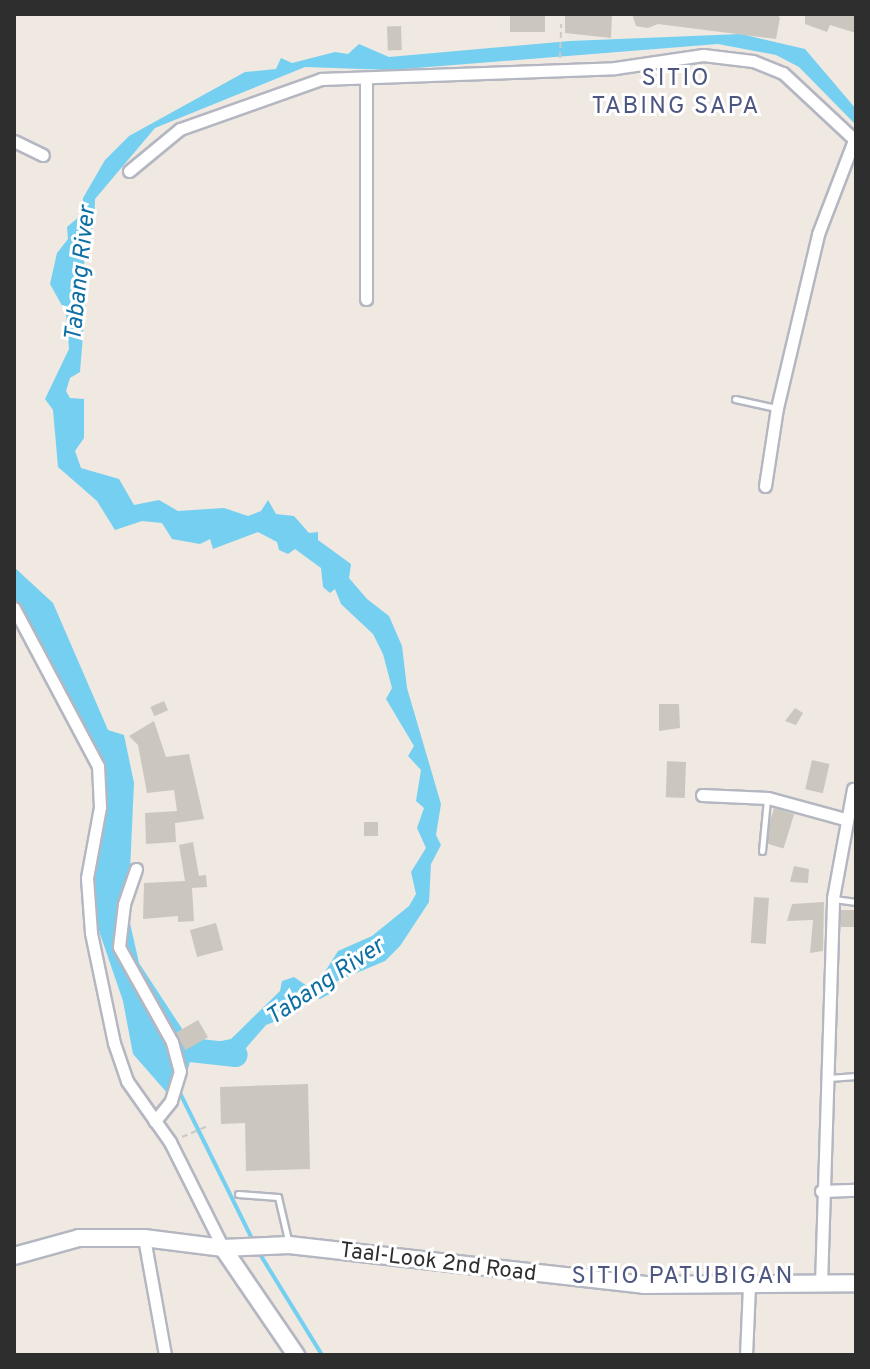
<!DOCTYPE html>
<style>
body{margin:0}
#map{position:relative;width:870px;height:1369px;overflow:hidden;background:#efe9e1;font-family:Overpass,sans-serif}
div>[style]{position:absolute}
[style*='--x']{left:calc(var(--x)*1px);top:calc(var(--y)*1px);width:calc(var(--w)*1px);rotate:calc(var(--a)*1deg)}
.water>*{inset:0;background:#75cff0}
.stream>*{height:4px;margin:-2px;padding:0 2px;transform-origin:2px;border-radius:2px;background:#75cff0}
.river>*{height:24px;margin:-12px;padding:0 12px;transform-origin:12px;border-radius:12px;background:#75cff0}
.building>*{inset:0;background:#cbc7bf;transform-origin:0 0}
.path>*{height:2px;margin-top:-1px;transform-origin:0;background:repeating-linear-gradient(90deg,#c9c9c9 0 6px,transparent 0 10px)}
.roads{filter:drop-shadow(2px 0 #b4b7c1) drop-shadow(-2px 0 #b4b7c1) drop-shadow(0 2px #b4b7c1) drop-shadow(0 -2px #b4b7c1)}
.lane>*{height:5px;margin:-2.5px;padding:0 2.5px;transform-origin:2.5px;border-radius:2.5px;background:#fff}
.street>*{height:11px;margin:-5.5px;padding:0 5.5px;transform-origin:5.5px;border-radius:5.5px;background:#fff}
.secondary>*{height:16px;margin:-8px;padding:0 8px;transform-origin:8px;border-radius:8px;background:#fff}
span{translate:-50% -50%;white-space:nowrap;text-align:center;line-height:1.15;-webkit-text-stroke:6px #fff;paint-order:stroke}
.street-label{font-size:22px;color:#2e2e2e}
.neighbourhood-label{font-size:24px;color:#4d5680;letter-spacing:2px}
.water-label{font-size:24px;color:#0d6fa3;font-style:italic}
.frame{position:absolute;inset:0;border:16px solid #2e2e2e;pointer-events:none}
</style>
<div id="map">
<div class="water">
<i style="clip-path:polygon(741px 34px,805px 49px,856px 109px,856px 125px,799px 67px,776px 55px,718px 44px,391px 70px,305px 67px,155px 128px,95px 199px,94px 226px,85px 238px,84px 268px,88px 272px,80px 372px,70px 378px,66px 391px,70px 398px,84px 399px,84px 438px,75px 451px,81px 468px,119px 479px,134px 505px,159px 500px,178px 511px,224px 508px,248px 516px,261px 511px,268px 500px,276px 514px,294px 516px,309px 533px,318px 532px,318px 540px,351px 564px,349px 578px,367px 599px,389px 616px,402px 646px,407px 688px,441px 804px,436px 835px,441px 845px,431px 864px,429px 902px,400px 946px,385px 961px,335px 982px,335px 991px,320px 999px,310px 996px,297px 1013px,266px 1025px,233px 1063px,211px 1064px,203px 1060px,206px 1044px,231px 1039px,280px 991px,282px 981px,294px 977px,307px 986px,323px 975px,338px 951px,372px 936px,409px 906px,416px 894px,411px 872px,426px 848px,417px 828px,424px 808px,416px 801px,421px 770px,408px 756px,414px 746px,386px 699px,392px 688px,383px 654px,373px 634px,341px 604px,335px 589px,330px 593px,323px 587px,321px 568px,295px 549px,288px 554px,279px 550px,277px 542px,258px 532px,213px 549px,210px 539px,200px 544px,172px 539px,162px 523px,142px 521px,115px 530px,97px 501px,58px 467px,53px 410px,45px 399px,69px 349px,66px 313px,50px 284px,57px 253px,68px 239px,67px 227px,81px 215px,83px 198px,105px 160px,129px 136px,245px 72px,276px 69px,281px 58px,292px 63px,335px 52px,348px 54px,359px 44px,389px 57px,570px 41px)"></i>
<i style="clip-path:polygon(14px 567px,53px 603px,108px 730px,124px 735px,134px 783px,128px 914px,139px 963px,194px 1047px,183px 1087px,169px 1095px,133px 1054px,123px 1001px,96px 922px,92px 873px,101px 759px,14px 598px)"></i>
</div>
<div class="stream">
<i style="--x:178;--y:1089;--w:172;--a:63.7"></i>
<i style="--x:258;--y:1251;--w:122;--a:58.4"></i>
</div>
<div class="river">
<i style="--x:163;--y:1047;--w:73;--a:6.3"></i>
</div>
<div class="building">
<i style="left:510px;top:14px;width:35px;height:18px"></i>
<i style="clip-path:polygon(565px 14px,612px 14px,611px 38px,565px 33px)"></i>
<i style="clip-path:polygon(632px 14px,777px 14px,780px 18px,776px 39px,658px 24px,648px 28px,636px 26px)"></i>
<i style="clip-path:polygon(805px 14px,856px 14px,856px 33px,830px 25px,827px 32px,805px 24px)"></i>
<i style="left:401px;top:26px;width:24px;height:14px;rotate:88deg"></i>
<i style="left:164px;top:701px;width:10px;height:15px;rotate:66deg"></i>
<i style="clip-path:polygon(659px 704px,679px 704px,680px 728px,659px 731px)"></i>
<i style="clip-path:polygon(795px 708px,803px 713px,796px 725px,785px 721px)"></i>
<i style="clip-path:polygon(154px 721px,166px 757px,189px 754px,204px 819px,175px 823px,176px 842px,146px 844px,145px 813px,177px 811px,174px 790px,147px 793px,138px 745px,129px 736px)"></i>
<i style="left:812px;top:760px;width:18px;height:30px;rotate:13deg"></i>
<i style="left:686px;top:762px;width:36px;height:19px;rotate:92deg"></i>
<i style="left:774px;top:808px;width:21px;height:36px;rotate:17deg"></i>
<i style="left:364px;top:822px;width:14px;height:14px"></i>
<i style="clip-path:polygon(193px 842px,199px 876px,206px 875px,207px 887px,192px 888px,194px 921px,178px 922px,178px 916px,143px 919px,144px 883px,185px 881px,179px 845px)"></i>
<i style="clip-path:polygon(794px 866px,809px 869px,808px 883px,790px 882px)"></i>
<i style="left:754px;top:897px;width:15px;height:46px;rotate:4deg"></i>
<i style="clip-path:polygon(824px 902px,823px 951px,810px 953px,813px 920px,787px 921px,792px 904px)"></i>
<i style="left:841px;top:910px;width:15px;height:17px"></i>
<i style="left:216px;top:923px;width:28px;height:27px;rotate:75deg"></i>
<i style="left:198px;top:1020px;width:20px;height:26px;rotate:60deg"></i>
<i style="clip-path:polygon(308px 1084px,310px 1169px,246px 1171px,245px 1123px,221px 1124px,220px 1087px)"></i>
</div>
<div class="path">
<i style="--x:560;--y:58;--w:34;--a:-88"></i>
<i style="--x:182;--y:1137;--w:30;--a:-23"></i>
</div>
<div class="roads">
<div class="lane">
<i style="--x:735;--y:399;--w:42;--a:12.4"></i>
<i style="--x:762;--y:851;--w:52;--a:-84.5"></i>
<i style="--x:834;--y:899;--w:22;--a:8"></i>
<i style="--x:829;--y:1078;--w:27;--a:-4"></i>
<i style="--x:238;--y:1194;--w:40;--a:4.3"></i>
<i style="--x:278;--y:1197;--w:44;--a:76.9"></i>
</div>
<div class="street">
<i style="--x:14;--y:141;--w:32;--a:26"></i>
<i style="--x:129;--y:171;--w:66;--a:-39.5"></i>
<i style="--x:180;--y:129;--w:150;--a:-19.5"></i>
<i style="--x:321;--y:79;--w:294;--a:-2.1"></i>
<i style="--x:615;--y:68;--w:89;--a:-8.4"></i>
<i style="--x:703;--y:55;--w:50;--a:6.8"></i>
<i style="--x:753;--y:61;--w:32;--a:22"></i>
<i style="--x:783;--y:73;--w:100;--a:43"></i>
<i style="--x:366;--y:299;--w:220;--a:-90"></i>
<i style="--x:765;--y:486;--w:79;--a:-81.3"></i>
<i style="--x:777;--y:408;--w:179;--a:-76.7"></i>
<i style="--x:818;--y:234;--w:101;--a:-69"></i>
<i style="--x:14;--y:608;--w:179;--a:62"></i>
<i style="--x:98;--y:766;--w:41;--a:87.2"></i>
<i style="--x:100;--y:807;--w:72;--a:100.4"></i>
<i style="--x:87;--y:878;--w:55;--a:85.8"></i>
<i style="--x:91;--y:933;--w:112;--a:78.2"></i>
<i style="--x:114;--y:1043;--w:40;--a:71.1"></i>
<i style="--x:127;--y:1081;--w:75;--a:54.8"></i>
<i style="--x:170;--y:1142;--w:119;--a:63.4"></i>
<i style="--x:702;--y:795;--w:66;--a:2.6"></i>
<i style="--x:768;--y:798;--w:80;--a:15.3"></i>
<i style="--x:136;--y:869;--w:37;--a:109"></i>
<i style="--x:124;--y:904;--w:43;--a:96.6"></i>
<i style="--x:119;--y:947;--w:109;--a:60.8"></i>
<i style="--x:172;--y:1042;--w:30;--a:75"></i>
<i style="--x:180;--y:1071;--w:31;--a:107"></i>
<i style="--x:171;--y:1101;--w:26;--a:129"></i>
<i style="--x:821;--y:1191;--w:35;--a:-2"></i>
<i style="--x:144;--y:1238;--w:119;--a:79.8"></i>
<i style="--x:821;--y:1284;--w:386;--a:-88.2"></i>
<i style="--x:833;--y:898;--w:111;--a:-79.6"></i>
<i style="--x:746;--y:1355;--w:70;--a:-87.5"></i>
</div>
<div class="secondary">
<i style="--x:223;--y:1248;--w:130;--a:55.7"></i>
<i style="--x:14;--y:1256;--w:67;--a:-15.5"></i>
<i style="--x:79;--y:1238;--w:65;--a:0"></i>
<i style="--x:144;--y:1238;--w:80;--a:7.2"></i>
<i style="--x:223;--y:1248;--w:66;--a:-2.6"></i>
<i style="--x:289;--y:1245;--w:357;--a:6.4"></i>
<i style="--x:644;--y:1285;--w:212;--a:-0.5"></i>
</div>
</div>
<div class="street-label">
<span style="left:438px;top:1263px;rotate:7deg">Taal-Look 2nd Road</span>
</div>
<div class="neighbourhood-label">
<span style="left:676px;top:94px">SITIO<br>TABING SAPA</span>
<span style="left:683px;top:1278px">SITIO PATUBIGAN</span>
</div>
<div class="water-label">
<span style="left:82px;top:274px;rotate:-84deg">Tabang River</span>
<span style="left:326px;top:983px;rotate:-34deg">Tabang River</span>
</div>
<div class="frame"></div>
</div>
